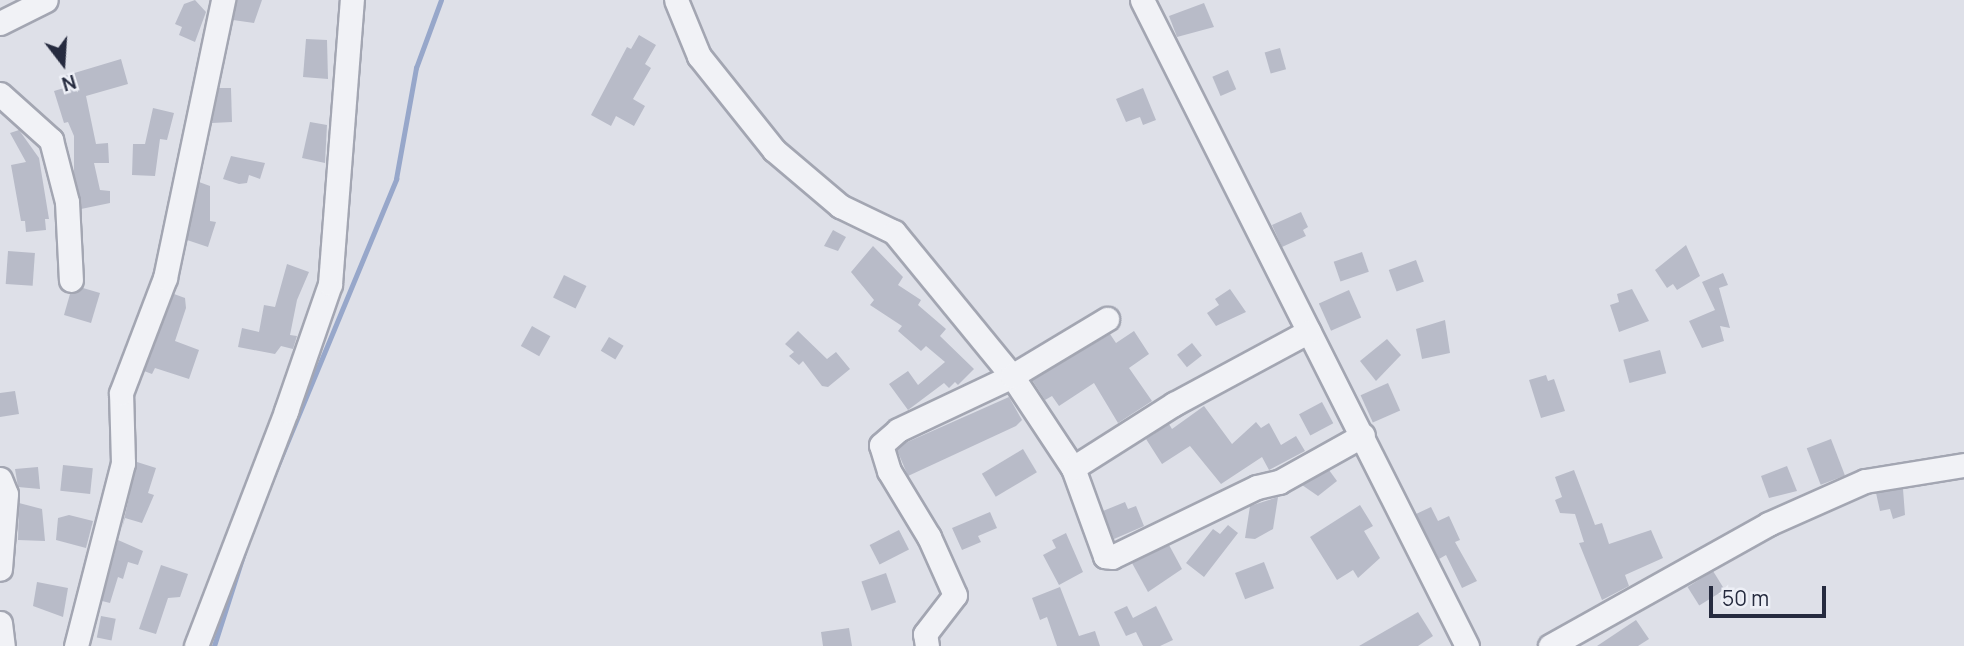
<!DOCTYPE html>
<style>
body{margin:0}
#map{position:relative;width:1964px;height:646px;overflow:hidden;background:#dee0e8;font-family:Manrope,sans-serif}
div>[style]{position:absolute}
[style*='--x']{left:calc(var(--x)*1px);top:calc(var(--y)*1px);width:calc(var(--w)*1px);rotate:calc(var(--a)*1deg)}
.stream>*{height:4.5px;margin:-2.25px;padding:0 2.25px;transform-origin:2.25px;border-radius:2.25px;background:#97a7ca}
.building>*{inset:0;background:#b8bbc8;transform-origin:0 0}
.roads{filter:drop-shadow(2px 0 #a3a6b2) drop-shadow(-2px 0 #a3a6b2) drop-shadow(0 2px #a3a6b2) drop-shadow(0 -2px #a3a6b2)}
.minor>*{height:23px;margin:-11.5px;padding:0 11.5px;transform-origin:11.5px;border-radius:11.5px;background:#f1f2f6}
span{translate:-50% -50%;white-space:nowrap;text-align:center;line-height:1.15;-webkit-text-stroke:5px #edeff6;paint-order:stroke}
.north{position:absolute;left:28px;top:28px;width:70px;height:70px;-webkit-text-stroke:5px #edeff6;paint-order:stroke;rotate:163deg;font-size:19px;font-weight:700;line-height:28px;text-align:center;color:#262b3f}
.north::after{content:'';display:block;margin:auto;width:24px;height:32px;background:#262b3f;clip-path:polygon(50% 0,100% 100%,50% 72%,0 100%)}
.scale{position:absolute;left:1709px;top:586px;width:117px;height:32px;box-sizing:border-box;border:4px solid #262b3f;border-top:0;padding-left:9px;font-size:21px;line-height:24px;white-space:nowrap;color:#262b3f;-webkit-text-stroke:5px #edeff6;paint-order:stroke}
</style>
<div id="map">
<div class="stream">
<i style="--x:265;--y:496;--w:343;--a:-67.5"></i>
<i style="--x:396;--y:179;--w:113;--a:-79.8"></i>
<i style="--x:416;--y:68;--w:72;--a:-69.8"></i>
<i style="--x:214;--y:646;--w:108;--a:-72.2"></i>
</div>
<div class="building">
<i style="clip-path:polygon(195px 0,206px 12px,195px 42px,179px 35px,182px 27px,175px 24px,184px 4px)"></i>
<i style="clip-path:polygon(237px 0,262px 0,254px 23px,233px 20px)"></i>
<i style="clip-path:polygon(1204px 3px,1214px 27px,1177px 37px,1169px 16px)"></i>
<i style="clip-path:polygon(639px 35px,656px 45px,645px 64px,651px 68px,633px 99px,645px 106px,634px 126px,616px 116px,611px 126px,591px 115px,627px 47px,631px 49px)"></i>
<i style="clip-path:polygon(306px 39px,327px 40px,328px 79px,303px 77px)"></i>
<i style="left:1280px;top:48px;width:22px;height:16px;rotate:74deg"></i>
<i style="clip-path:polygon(121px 59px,128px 84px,86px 96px,96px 144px,108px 143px,109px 163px,94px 163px,100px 190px,110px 191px,110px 203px,81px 209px,74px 175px,74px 136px,68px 122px,64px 123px,54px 91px,64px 88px,61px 77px)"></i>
<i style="left:1228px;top:70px;width:21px;height:17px;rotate:67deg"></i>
<i style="clip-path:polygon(219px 88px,231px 88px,232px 122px,212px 123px)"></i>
<i style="clip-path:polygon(1143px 88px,1156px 120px,1143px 125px,1140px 117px,1126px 122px,1116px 99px)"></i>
<i style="clip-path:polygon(153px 108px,174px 113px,167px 140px,160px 139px,155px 176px,132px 175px,133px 144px,145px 144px)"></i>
<i style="clip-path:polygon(310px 122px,327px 125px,325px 163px,302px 158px)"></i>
<i style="clip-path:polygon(19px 130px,39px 158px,49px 219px,45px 219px,46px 230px,26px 232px,25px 221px,21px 221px,11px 165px,26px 162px,10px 133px)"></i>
<i style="clip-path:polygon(231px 156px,265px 163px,260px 179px,249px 175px,247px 183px,239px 184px,223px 179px)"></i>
<i style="clip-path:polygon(199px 182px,210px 186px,210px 221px,216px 222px,208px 247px,187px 240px)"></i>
<i style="clip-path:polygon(1301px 212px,1308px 227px,1303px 230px,1306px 236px,1282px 247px,1272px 225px)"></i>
<i style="clip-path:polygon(833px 230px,846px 237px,838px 251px,824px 246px)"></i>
<i style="clip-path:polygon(1686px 245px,1700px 276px,1677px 290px,1673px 284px,1667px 288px,1655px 270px)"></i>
<i style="clip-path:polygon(873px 246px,903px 277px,898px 285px,921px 300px,918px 305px,946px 329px,940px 336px,974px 369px,958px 385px,955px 382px,949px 388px,944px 383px,908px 410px,889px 384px,908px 371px,918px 385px,945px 362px,926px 346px,921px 351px,898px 331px,902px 326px,870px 305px,874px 300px,851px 272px)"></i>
<i style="left:8px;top:251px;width:27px;height:33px;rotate:4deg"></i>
<i style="left:1362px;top:252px;width:21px;height:30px;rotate:71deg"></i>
<i style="left:1416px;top:260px;width:23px;height:29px;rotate:70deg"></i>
<i style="clip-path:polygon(287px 264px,309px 272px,297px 300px,290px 335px,297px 336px,293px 349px,281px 346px,275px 354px,238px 347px,242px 328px,259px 332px,264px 305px,275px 307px)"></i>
<i style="clip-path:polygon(1723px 273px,1728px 285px,1719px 288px,1730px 328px,1720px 326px,1724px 341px,1702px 348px,1689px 321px,1715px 310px,1702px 282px)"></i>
<i style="left:564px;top:275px;width:25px;height:25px;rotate:26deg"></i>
<i style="clip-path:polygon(83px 288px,100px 293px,91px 323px,64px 315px,70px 294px)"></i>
<i style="clip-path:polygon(1230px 289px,1246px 312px,1216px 326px,1207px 313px,1219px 305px,1215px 299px)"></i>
<i style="clip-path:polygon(1632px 289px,1649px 321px,1619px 332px,1610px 305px,1619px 302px,1617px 294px)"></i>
<i style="left:1349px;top:290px;width:30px;height:33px;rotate:66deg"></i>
<i style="clip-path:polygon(174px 294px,185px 298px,186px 308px,175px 341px,199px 350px,189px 379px,155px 368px,152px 374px,144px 371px)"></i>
<i style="clip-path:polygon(1445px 320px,1450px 353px,1422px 359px,1416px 329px)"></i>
<i style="left:532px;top:326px;width:21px;height:23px;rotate:29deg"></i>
<i style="clip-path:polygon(798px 331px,827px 359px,836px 352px,850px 369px,828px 387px,822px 386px,803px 361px,799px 365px,789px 356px,794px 352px,785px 344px)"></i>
<i style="clip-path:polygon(1134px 331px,1149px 354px,1129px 368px,1152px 401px,1118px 423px,1094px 383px,1059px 406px,1052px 396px,1045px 400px,1032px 380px,1110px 334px,1116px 343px)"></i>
<i style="left:609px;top:337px;width:17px;height:16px;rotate:31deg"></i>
<i style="clip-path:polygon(1387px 339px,1401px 355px,1376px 381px,1360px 361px)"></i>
<i style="left:1192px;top:343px;width:16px;height:19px;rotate:52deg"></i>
<i style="left:1660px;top:350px;width:24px;height:38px;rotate:75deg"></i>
<i style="clip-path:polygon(1546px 375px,1548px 381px,1554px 379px,1565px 411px,1541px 418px,1529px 380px)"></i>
<i style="left:1388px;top:383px;width:30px;height:30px;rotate:66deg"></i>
<i style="clip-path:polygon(15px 391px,19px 414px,0 417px,0 393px)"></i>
<i style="clip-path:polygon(1009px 397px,1022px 420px,1016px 426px,908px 476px,897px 450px,903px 444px)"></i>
<i style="left:1322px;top:402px;width:24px;height:26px;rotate:62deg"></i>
<i style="clip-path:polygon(1204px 406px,1232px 444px,1256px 422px,1261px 428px,1269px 423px,1281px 445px,1296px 436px,1305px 451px,1269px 470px,1262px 457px,1221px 484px,1190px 446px,1162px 464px,1146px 439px,1169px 424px,1172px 429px)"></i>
<i style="left:1831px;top:439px;width:39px;height:26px;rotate:69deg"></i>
<i style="left:1023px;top:449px;width:27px;height:48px;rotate:59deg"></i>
<i style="clip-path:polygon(137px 462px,156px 468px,148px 493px,154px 495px,142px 523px,125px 518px,122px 528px)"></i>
<i style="left:63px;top:465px;width:30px;height:26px;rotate:6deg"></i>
<i style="clip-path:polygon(1787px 466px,1797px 491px,1769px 498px,1761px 476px)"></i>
<i style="clip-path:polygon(38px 467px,40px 489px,18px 487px,15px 469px)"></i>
<i style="clip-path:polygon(1329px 470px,1337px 481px,1318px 496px,1302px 485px)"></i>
<i style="clip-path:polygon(1574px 470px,1595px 525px,1602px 523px,1609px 544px,1651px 530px,1663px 558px,1625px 575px,1629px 586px,1602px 600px,1579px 543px,1584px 542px,1575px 514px,1560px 513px,1555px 500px,1562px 497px,1555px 477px)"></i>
<i style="clip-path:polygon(1903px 489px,1905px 515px,1893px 519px,1890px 509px,1880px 511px,1876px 493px)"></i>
<i style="clip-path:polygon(1278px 497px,1273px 529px,1255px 539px,1245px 538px,1250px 506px)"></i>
<i style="clip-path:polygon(1125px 502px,1128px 509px,1136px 506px,1144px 526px,1114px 539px,1103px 511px)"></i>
<i style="clip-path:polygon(19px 503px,42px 509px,45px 541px,18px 540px)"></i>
<i style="clip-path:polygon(1360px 505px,1373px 526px,1364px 531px,1380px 558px,1358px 578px,1353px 570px,1337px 580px,1310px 537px)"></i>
<i style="clip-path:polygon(1431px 507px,1438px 521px,1449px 516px,1460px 540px,1455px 542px,1477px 581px,1462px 588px,1446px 555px,1439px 559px,1416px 514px)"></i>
<i style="clip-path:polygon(990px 512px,997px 528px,978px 536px,981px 542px,962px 550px,952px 528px)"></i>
<i style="clip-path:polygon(69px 515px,93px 521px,86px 548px,56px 540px,58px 518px)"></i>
<i style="clip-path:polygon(1228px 525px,1238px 533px,1204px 577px,1186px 563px,1213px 529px,1220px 534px)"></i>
<i style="left:899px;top:530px;width:22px;height:33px;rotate:63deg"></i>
<i style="clip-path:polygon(1066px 533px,1083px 572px,1059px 585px,1043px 555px,1056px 548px,1052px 540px)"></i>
<i style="clip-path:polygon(118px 540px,143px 551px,138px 565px,128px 562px,123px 579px,118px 577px,110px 603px,102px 601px)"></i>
<i style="clip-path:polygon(1169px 545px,1182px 569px,1148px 592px,1132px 563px)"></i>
<i style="left:1264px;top:562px;width:28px;height:31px;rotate:69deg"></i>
<i style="clip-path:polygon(161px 565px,188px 574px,180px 597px,168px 598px,156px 634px,139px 629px)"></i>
<i style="left:1713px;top:571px;width:22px;height:30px;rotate:58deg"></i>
<i style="left:886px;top:573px;width:31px;height:26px;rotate:71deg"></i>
<i style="clip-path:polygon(37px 582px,68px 588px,63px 617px,33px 606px)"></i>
<i style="clip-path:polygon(1060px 587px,1079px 636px,1095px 631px,1100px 646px,1057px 646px,1047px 617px,1040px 620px,1032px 598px)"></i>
<i style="clip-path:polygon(1127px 606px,1133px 618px,1156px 606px,1173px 640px,1160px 646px,1143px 646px,1136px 632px,1126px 636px,1114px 612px)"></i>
<i style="clip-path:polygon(1418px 612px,1433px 636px,1418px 646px,1359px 646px)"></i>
<i style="left:101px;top:616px;width:15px;height:22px;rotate:11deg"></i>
<i style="clip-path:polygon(1636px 620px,1649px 639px,1638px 646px,1597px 646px)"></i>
<i style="clip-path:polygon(849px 628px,852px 646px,823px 646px,821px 632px)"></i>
</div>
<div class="roads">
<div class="minor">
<i style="--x:676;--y:0;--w:61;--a:67.7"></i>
<i style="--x:699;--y:56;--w:120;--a:51.4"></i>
<i style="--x:774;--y:150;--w:87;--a:40.3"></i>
<i style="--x:840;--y:206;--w:60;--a:25.7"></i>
<i style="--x:894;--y:232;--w:186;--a:50.7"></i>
<i style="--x:1012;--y:376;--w:110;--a:56.5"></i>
<i style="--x:1073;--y:468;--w:94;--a:70"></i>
<i style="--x:1105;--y:556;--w:7;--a:8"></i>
<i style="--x:1112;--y:557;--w:161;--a:-25.8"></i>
<i style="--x:1257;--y:487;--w:23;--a:-13"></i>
<i style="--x:1279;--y:482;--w:96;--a:-29.2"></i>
<i style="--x:1142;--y:0;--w:723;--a:63.29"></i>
<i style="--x:0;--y:23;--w:51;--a:-26.6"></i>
<i style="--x:0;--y:94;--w:69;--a:42"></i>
<i style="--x:51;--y:140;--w:64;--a:75.5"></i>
<i style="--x:67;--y:202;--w:78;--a:87.1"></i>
<i style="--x:1073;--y:468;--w:120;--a:-32.4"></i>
<i style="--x:1174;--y:404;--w:153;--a:-28.4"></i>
<i style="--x:0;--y:479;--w:16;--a:68"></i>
<i style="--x:6;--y:494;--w:75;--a:94.6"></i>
<i style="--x:0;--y:623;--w:23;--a:83"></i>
<i style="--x:76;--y:646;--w:189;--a:-75.6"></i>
<i style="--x:123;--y:463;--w:70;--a:-91.6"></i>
<i style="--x:121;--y:393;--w:123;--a:-69.1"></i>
<i style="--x:165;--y:278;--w:284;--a:-78.2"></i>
<i style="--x:196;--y:646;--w:252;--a:-69"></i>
<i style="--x:286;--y:411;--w:134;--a:-70.9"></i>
<i style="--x:330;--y:284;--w:285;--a:-85.6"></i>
<i style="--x:927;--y:646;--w:12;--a:-99"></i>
<i style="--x:925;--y:634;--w:49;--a:-52.4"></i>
<i style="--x:955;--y:595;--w:64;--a:-114.1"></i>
<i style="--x:929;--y:537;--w:77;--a:-121.2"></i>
<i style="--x:889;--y:471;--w:27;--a:-107"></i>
<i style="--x:881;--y:445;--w:23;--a:-41"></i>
<i style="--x:898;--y:430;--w:126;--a:-25.3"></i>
<i style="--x:1012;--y:376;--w:111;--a:-31"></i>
<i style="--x:1550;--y:646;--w:250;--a:-29.2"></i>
<i style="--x:1768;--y:524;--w:106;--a:-23.9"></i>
<i style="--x:1865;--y:481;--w:100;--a:-9.2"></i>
</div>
</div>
<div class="north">N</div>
<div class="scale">50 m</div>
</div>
